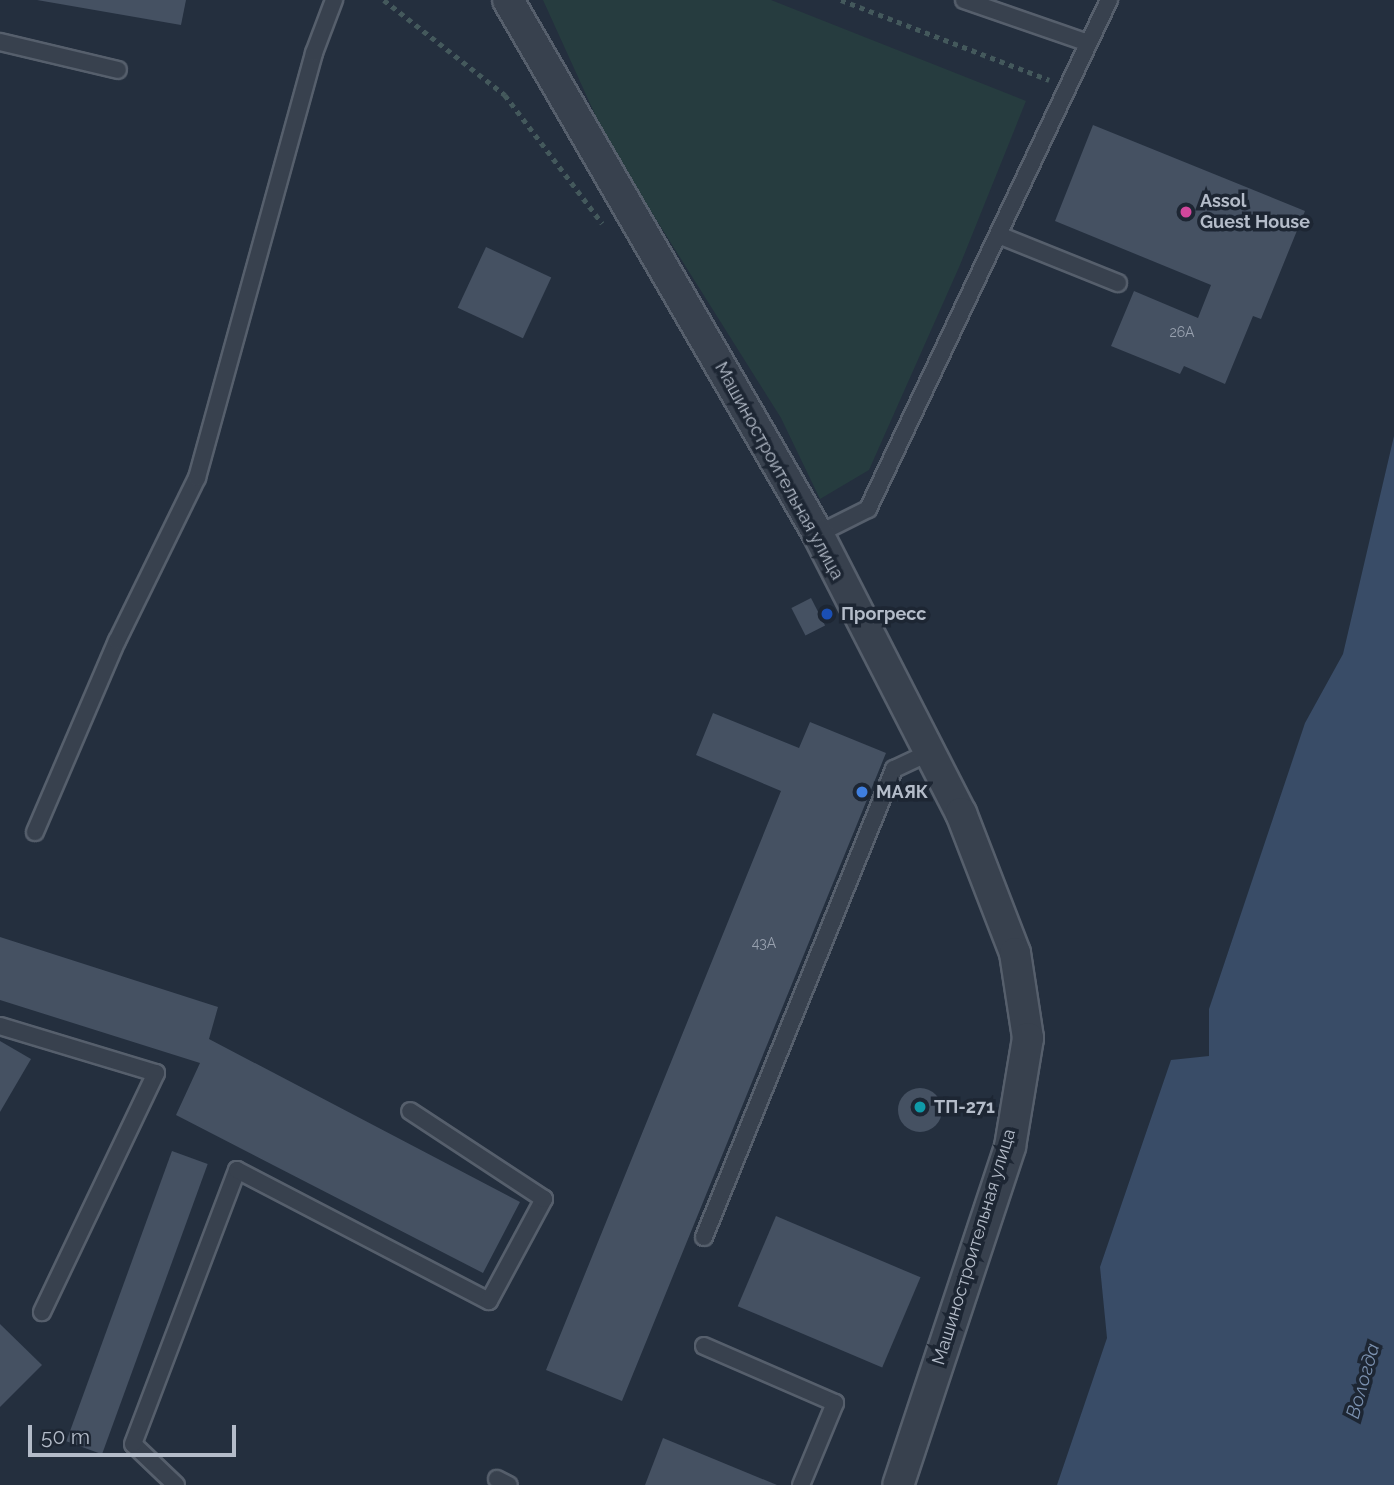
<!DOCTYPE html>
<meta charset="utf-8">
<style>
body{margin:0}
#map{position:relative;width:1394px;height:1485px;overflow:hidden;background:#242f3e;font-family:Raleway,sans-serif}
div>[style]{position:absolute}
[style*='--x']{left:calc(var(--x)*1px);top:calc(var(--y)*1px);width:calc(var(--w)*1px);rotate:calc(var(--a)*1deg)}
.green>*{inset:0;background:#263c3f}
.water>*{inset:0;background:#394c67}
.building>*{inset:0;background:#455162;transform-origin:0 0}
.round{border-radius:50%}
.path>*{height:4.5px;margin-top:-2.25px;transform-origin:0;background:repeating-linear-gradient(90deg,#44595c 0 5px,transparent 0 10px)}
.roads{filter:drop-shadow(2px 0 #565f6c) drop-shadow(-2px 0 #565f6c) drop-shadow(0 2px #565f6c) drop-shadow(0 -2px #565f6c)}
.lane>*{height:16px;margin:-8px;padding:0 8px;transform-origin:8px;border-radius:8px;background:#38414e}
.street>*{height:30px;margin:-15px;padding:0 15px;transform-origin:15px;border-radius:15px;background:#38414e}
.dots>*{width:19px;height:19px;translate:-50% -50%;box-sizing:border-box;border:4px solid #1d2633;border-radius:50%}
span{translate:-50% -50%;white-space:nowrap;text-align:center;line-height:1.15;-webkit-text-stroke:7px #1d2633;paint-order:stroke}
.number-label{font-size:14px;color:#98a1af}
.number-label span{-webkit-text-stroke-width:0}
.poi-label{font-size:18px;color:#b4bcc9;font-weight:700}
.left{translate:0 -50%;text-align:left}
.street-label{font-size:18px;color:#b4bcc9}
.water-label{font-size:19px;color:#7c92b1;font-style:italic}
.scale{position:absolute;left:28px;top:1425px;width:208px;height:32px;box-sizing:border-box;border:4px solid #b4bcc9;border-top:0;padding-left:9px;font-size:21px;line-height:24px;white-space:nowrap;color:#b4bcc9;-webkit-text-stroke:5px #1d2633;paint-order:stroke}
</style>
<div id="map">
<div class="green">
<i style="clip-path:polygon(543px 0,771px 0,1026px 101px,960px 265px,869px 470px,820px 499px,781px 418px,608px 143px)"></i>
</div>
<div class="water">
<i style="clip-path:polygon(1394px 436px,1394px 1485px,1057px 1485px,1107px 1338px,1100px 1267px,1171px 1060px,1209px 1056px,1209px 1009px,1305px 723px,1343px 654px)"></i>
</div>
<div class="building">
<i style="clip-path:polygon(37px 0,186px 0,181px 25px)"></i>
<i style="clip-path:polygon(1093px 125px,1305px 211px,1261px 319px,1253px 316px,1225px 384px,1184px 366px,1180px 374px,1111px 346px,1134px 291px,1198px 318px,1211px 285px,1055px 221px)"></i>
<i style="left:486px;top:247px;width:72px;height:67px;rotate:25deg"></i>
<i style="left:811px;top:598px;width:31px;height:22px;rotate:63deg"></i>
<i style="clip-path:polygon(713px 713px,799px 748px,810px 722px,886px 753px,622px 1401px,546px 1370px,781px 791px,696px 755px)"></i>
<i style="clip-path:polygon(0 937px,218px 1007px,209px 1039px,520px 1202px,483px 1273px,176px 1115px,200px 1063px,0 1000px)"></i>
<i style="clip-path:polygon(0 1041px,31px 1059px,0 1112px)"></i>
<i class="round" style="left:898px;top:1088px;width:44px;height:44px"></i>
<i style="left:172px;top:1151px;width:38px;height:309px;rotate:20deg"></i>
<i style="left:776px;top:1216px;width:157px;height:98px;rotate:23deg"></i>
<i style="clip-path:polygon(0 1324px,42px 1365px,0 1407px)"></i>
<i style="clip-path:polygon(663px 1438px,777px 1485px,645px 1485px)"></i>
</div>
<div class="path">
<i style="--x:384;--y:0;--w:154;--a:38.1"></i>
<i style="--x:505;--y:95;--w:161;--a:52.8"></i>
<i style="--x:841;--y:0;--w:223;--a:21"></i>
</div>
<div class="roads">
<div class="lane">
<i style="--x:964;--y:0;--w:131;--a:19.1"></i>
<i style="--x:0;--y:42;--w:121;--a:13.3"></i>
<i style="--x:1001;--y:236;--w:126;--a:21.9"></i>
<i style="--x:818;--y:534;--w:56;--a:-26.6"></i>
<i style="--x:868;--y:509;--w:563;--a:-64.66"></i>
<i style="--x:35;--y:832;--w:208;--a:-66.8"></i>
<i style="--x:117;--y:641;--w:182;--a:-63.9"></i>
<i style="--x:197;--y:478;--w:441;--a:-74.6"></i>
<i style="--x:314;--y:53;--w:57;--a:-69.3"></i>
<i style="--x:0;--y:1026;--w:163;--a:16.8"></i>
<i style="--x:156;--y:1073;--w:265;--a:115.5"></i>
<i style="--x:704;--y:1237;--w:505;--a:-67.9"></i>
<i style="--x:894;--y:769;--w:38;--a:-25"></i>
<i style="--x:704;--y:1346;--w:143;--a:23.5"></i>
<i style="--x:835;--y:1403;--w:89;--a:112.5"></i>
<i style="--x:497;--y:1479;--w:13;--a:27"></i>
<i style="--x:176;--y:1485;--w:59;--a:-136.4"></i>
<i style="--x:133;--y:1444;--w:293;--a:-69.2"></i>
<i style="--x:237;--y:1170;--w:284;--a:27.5"></i>
<i style="--x:489;--y:1301;--w:116;--a:-61.7"></i>
<i style="--x:544;--y:1199;--w:160;--a:-146.7"></i>
</div>
<div class="street">
<i style="--x:508;--y:0;--w:617;--a:59.86"></i>
<i style="--x:818;--y:534;--w:314;--a:62.9"></i>
<i style="--x:961;--y:813;--w:150;--a:68.9"></i>
<i style="--x:1015;--y:953;--w:86;--a:81.3"></i>
<i style="--x:1028;--y:1038;--w:110;--a:99.4"></i>
<i style="--x:1010;--y:1147;--w:356;--a:108.3"></i>
</div>
</div>
<div class="dots">
<i style="left:1186px;top:212px;background:#d1479c"></i>
<i style="left:827px;top:614px;background:#1a4fb4"></i>
<i style="left:862px;top:792px;background:#3f7fe0"></i>
<i style="left:920px;top:1107px;background:#0f9aa8"></i>
</div>
<div class="number-label">
<span style="left:1182px;top:332px">26А</span>
<span style="left:764px;top:943px">43А</span>
</div>
<div class="poi-label">
<span class="left" style="left:1200px;top:212px">Assol<br>Guest House</span>
<span class="left" style="left:841px;top:614px">Прогресс</span>
<span class="left" style="left:876px;top:792px">МАЯК</span>
<span class="left" style="left:934px;top:1107px">ТП-271</span>
</div>
<div class="street-label">
<span style="left:779px;top:471px;rotate:61deg">Машиностроительная улица</span>
<span style="left:974px;top:1247px;rotate:-73deg">Машиностроительная улица</span>
</div>
<div class="water-label">
<span style="left:1363px;top:1381px;rotate:-74deg">Вологда</span>
</div>
<div class="scale">50 m</div>
</div>
